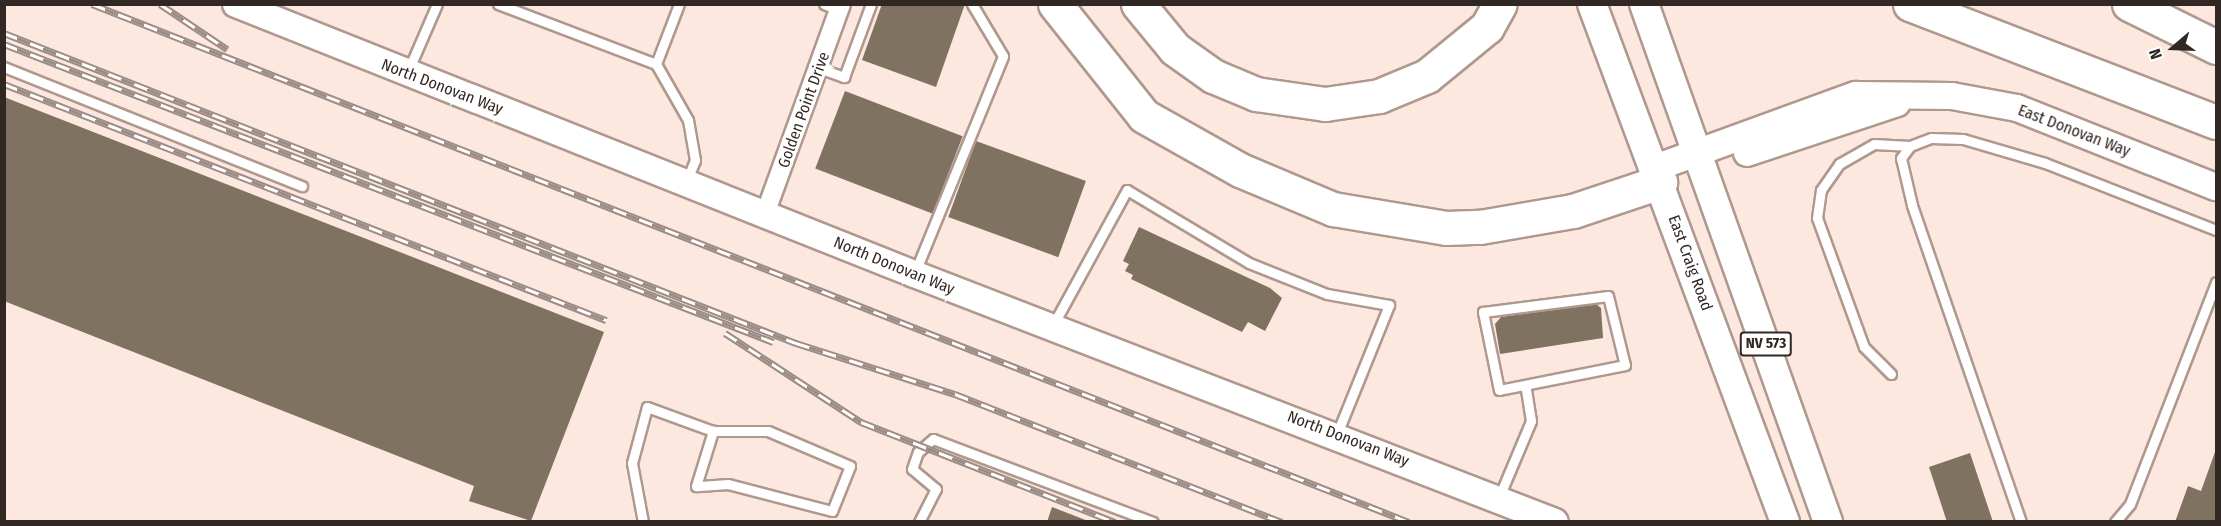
<!DOCTYPE html>
<style>
body{margin:0}
#map{position:relative;width:2221px;height:526px;overflow:hidden;background:#fce8de;font-family:"Fira Sans Condensed",sans-serif}
div>[style]{position:absolute}
[style*='--x']{left:calc(var(--x)*1px);top:calc(var(--y)*1px);width:calc(var(--w)*1px);rotate:calc(var(--a)*1deg)}
.building>*{inset:0;background:#7f7260;transform-origin:0 0}
.roads{filter:drop-shadow(2px 0 #af988d) drop-shadow(-2px 0 #af988d) drop-shadow(0 2px #af988d) drop-shadow(0 -2px #af988d)}
.lane>*{height:9px;margin:-4.5px;padding:0 4.5px;transform-origin:4.5px;border-radius:4.5px;background:#fff}
.street>*{height:18px;margin:-9px;padding:0 9px;transform-origin:9px;border-radius:9px;background:#fff}
.secondary>*{height:26px;margin:-13px;padding:0 13px;transform-origin:13px;border-radius:13px;background:#fff}
.primary>*{height:28px;margin:-14px;padding:0 14px;transform-origin:14px;border-radius:14px;background:#fff}
.highway>*{height:33px;margin:-16.5px;padding:0 16.5px;transform-origin:16.5px;border-radius:16.5px;background:#fff}
.rail>*{height:7px;margin-top:-3.5px;transform-origin:0;background:repeating-linear-gradient(90deg,#fff 0 14px,#9b8c85 0 28px);box-sizing:border-box;border-block:2px solid #9b8c85}
span{translate:-50% -50%;white-space:nowrap;text-align:center;line-height:1.15;-webkit-text-stroke:6px #fff;paint-order:stroke}
.shield-label span{padding:2px 4px;background:#fff;border:2px solid;border-radius:4px;-webkit-text-stroke-width:0}
.shield-label{font-size:15px;color:#312824;font-weight:700}
.street-label{font-size:16px;color:#312824}
.frame{position:absolute;inset:0;border:6px solid #312824;pointer-events:none}
.north{position:absolute;left:2143px;top:18px;width:60px;height:60px;-webkit-text-stroke:4px #fff;paint-order:stroke;rotate:251deg;font-size:16px;font-weight:700;line-height:24px;text-align:center;color:#312824}
.north::after{content:'';display:block;margin:auto;width:21px;height:27px;background:#312824;clip-path:polygon(50% 0,100% 100%,50% 72%,0 100%)}
</style>
<div id="map">
<div class="building">
<i style="clip-path:polygon(882px 4px,965px 4px,936px 87px,862px 60px)"></i>
<i style="left:845px;top:91px;width:126px;height:83px;rotate:21deg"></i>
<i style="clip-path:polygon(4px 97px,604px 332px,531px 521px,469px 501px,474px 486px,4px 301px)"></i>
<i style="left:976px;top:141px;width:117px;height:81px;rotate:20deg"></i>
<i style="clip-path:polygon(1139px 227px,1270px 288px,1282px 298px,1265px 331px,1248px 322px,1242px 332px,1131px 279px,1133px 275px,1125px 271px,1129px 264px,1123px 261px)"></i>
<i style="clip-path:polygon(1596px 304px,1601px 308px,1603px 338px,1500px 354px,1495px 324px,1501px 317px)"></i>
<i style="clip-path:polygon(2215px 452px,2217px 522px,2175px 522px,2188px 486px,2201px 491px)"></i>
<i style="clip-path:polygon(1970px 453px,1993px 522px,1947px 522px,1929px 467px)"></i>
<i style="clip-path:polygon(1052px 507px,1088px 521px,1088px 522px,1047px 522px)"></i>
</div>
<div class="roads">
<div class="lane">
<i style="--x:498;--y:4;--w:169;--a:20.8"></i>
<i style="--x:656;--y:64;--w:64;--a:60.3"></i>
<i style="--x:688;--y:120;--w:41;--a:80.1"></i>
<i style="--x:695;--y:160;--w:22;--a:112"></i>
<i style="--x:824;--y:4;--w:16;--a:22"></i>
<i style="--x:656;--y:64;--w:64;--a:-69"></i>
<i style="--x:4;--y:67;--w:321;--a:21.8"></i>
<i style="--x:819;--y:68;--w:27;--a:20"></i>
<i style="--x:844;--y:77;--w:78;--a:-69.7"></i>
<i style="--x:408;--y:71;--w:73;--a:-66.6"></i>
<i style="--x:915;--y:272;--w:233;--a:-67.8"></i>
<i style="--x:1003;--y:56;--w:61;--a:-120.8"></i>
<i style="--x:1608;--y:296;--w:71;--a:76.2"></i>
<i style="--x:1625;--y:365;--w:128;--a:168.8"></i>
<i style="--x:1499;--y:390;--w:80;--a:-101.6"></i>
<i style="--x:1483;--y:312;--w:126;--a:-7.3"></i>
<i style="--x:1053;--y:325;--w:154;--a:-61.3"></i>
<i style="--x:1127;--y:190;--w:142;--a:30.9"></i>
<i style="--x:1249;--y:263;--w:84;--a:21.7"></i>
<i style="--x:1327;--y:294;--w:63;--a:10.1"></i>
<i style="--x:1389;--y:305;--w:139;--a:112"></i>
<i style="--x:1891;--y:374;--w:38;--a:-135"></i>
<i style="--x:1864;--y:347;--w:137;--a:-110"></i>
<i style="--x:1817;--y:218;--w:28;--a:-82"></i>
<i style="--x:1821;--y:190;--w:32;--a:-55"></i>
<i style="--x:1839;--y:164;--w:40;--a:-29.7"></i>
<i style="--x:1874;--y:144;--w:36;--a:3"></i>
<i style="--x:1499;--y:497;--w:82;--a:-67.2"></i>
<i style="--x:1531;--y:421;--w:36;--a:-99"></i>
<i style="--x:643;--y:522;--w:60;--a:-100.6"></i>
<i style="--x:632;--y:463;--w:58;--a:-75"></i>
<i style="--x:647;--y:407;--w:70;--a:20"></i>
<i style="--x:713;--y:431;--w:55;--a:0"></i>
<i style="--x:768;--y:431;--w:89;--a:23.1"></i>
<i style="--x:850;--y:466;--w:48;--a:111.8"></i>
<i style="--x:832;--y:511;--w:107;--a:-165.4"></i>
<i style="--x:728;--y:484;--w:32;--a:176"></i>
<i style="--x:696;--y:486;--w:58;--a:-72.8"></i>
<i style="--x:919;--y:522;--w:37;--a:-63"></i>
<i style="--x:936;--y:489;--w:31;--a:-140"></i>
<i style="--x:912;--y:469;--w:18;--a:-71"></i>
<i style="--x:918;--y:452;--w:20;--a:-41"></i>
<i style="--x:933;--y:439;--w:235;--a:20.7"></i>
<i style="--x:2021;--y:522;--w:335;--a:-109"></i>
<i style="--x:1912;--y:205;--w:48;--a:-103.2"></i>
<i style="--x:1901;--y:158;--w:15;--a:-53"></i>
<i style="--x:1910;--y:146;--w:22;--a:-21"></i>
<i style="--x:1931;--y:138;--w:32;--a:2"></i>
<i style="--x:1963;--y:139;--w:85;--a:16.3"></i>
<i style="--x:2045;--y:163;--w:184;--a:21.4"></i>
<i style="--x:2115;--y:522;--w:23;--a:-50"></i>
<i style="--x:2130;--y:504;--w:238;--a:-68.8"></i>
</div>
<div class="street">
<i style="--x:765;--y:214;--w:223;--a:-70.1"></i>
</div>
<div class="secondary">
<i style="--x:236;--y:4;--w:730;--a:21.71"></i>
<i style="--x:914;--y:274;--w:687;--a:21.15"></i>
<i style="--x:1747;--y:153;--w:158;--a:-18.4"></i>
<i style="--x:1655;--y:168;--w:214;--a:-20"></i>
<i style="--x:1856;--y:95;--w:96;--a:0.6"></i>
<i style="--x:1952;--y:96;--w:66;--a:10.5"></i>
<i style="--x:2017;--y:108;--w:214;--a:21.7"></i>
</div>
<div class="primary">
<i style="--x:1592;--y:4;--w:553;--a:69.57"></i>
<i style="--x:1644;--y:4;--w:550;--a:70.44"></i>
</div>
<div class="highway">
<i style="--x:1055;--y:4;--w:143;--a:51.5"></i>
<i style="--x:1144;--y:116;--w:110;--a:29.4"></i>
<i style="--x:1240;--y:170;--w:101;--a:22.8"></i>
<i style="--x:1333;--y:209;--w:115;--a:9.5"></i>
<i style="--x:1446;--y:228;--w:34;--a:-2"></i>
<i style="--x:1480;--y:227;--w:94;--a:-9.8"></i>
<i style="--x:1573;--y:211;--w:92;--a:-18.4"></i>
<i style="--x:1138;--y:4;--w:58;--a:50.6"></i>
<i style="--x:1175;--y:49;--w:47;--a:35.4"></i>
<i style="--x:1213;--y:76;--w:47;--a:22.7"></i>
<i style="--x:1256;--y:94;--w:70;--a:8.2"></i>
<i style="--x:1325;--y:104;--w:55;--a:-8.4"></i>
<i style="--x:1379;--y:96;--w:52;--a:-22.6"></i>
<i style="--x:1427;--y:76;--w:77;--a:-39.2"></i>
<i style="--x:1487;--y:27;--w:26;--a:-61"></i>
<i style="--x:1910;--y:4;--w:328;--a:21.1"></i>
<i style="--x:2129;--y:4;--w:97;--a:26.3"></i>
</div>
</div>
<div class="rail">
<i style="--x:92;--y:4;--w:1415;--a:21.47"></i>
<i style="--x:160;--y:4;--w:81;--a:33.9"></i>
<i style="--x:4;--y:33;--w:851;--a:21.38"></i>
<i style="--x:796;--y:343;--w:167;--a:17.8"></i>
<i style="--x:955;--y:394;--w:351;--a:21.4"></i>
<i style="--x:4;--y:44;--w:825;--a:21.18"></i>
<i style="--x:4;--y:84;--w:647;--a:21.41"></i>
<i style="--x:725;--y:333;--w:163;--a:33.2"></i>
<i style="--x:861;--y:422;--w:273;--a:21.5"></i>
</div>
<div class="shield-label">
<span style="left:1766px;top:344px">NV 573</span>
</div>
<div class="street-label">
<span style="left:442px;top:87px;rotate:21deg">North Donovan Way</span>
<span style="left:804px;top:110px;rotate:-70deg">Golden Point Drive</span>
<span style="left:2074px;top:131px;rotate:21deg">East Donovan Way</span>
<span style="left:1690px;top:263px;rotate:70deg">East Craig Road</span>
<span style="left:894px;top:266px;rotate:22deg">North Donovan Way</span>
<span style="left:1348px;top:439px;rotate:21deg">North Donovan Way</span>
</div>
<div class="frame"></div>
<div class="north">N</div>
</div>
